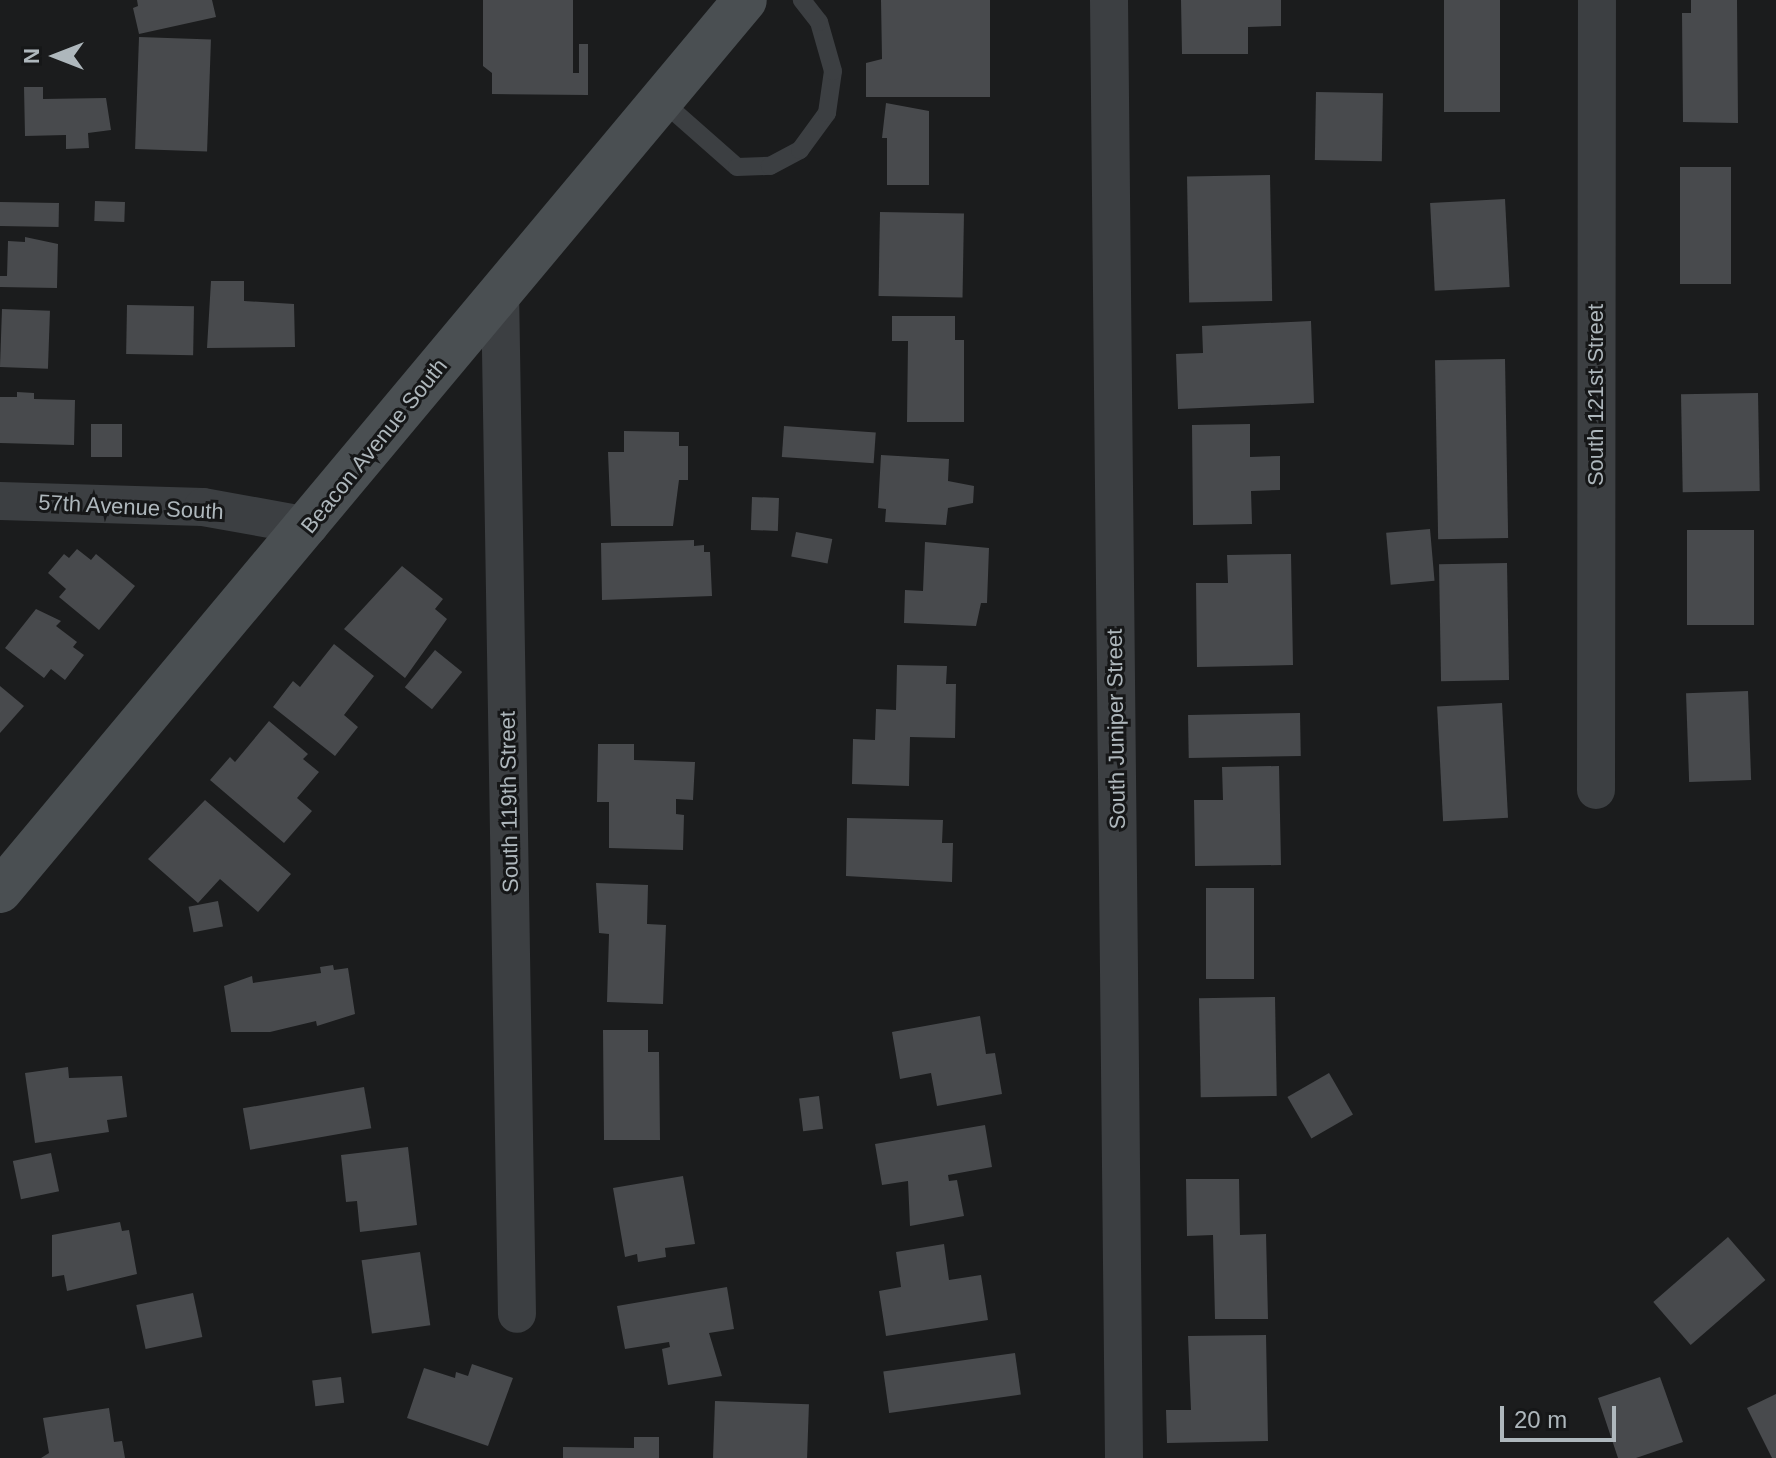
<!DOCTYPE html>
<style>
body{margin:0}
#map{position:relative;width:1776px;height:1458px;overflow:hidden;background:#1b1c1d;font-family:Helvetica,sans-serif}
div>[style]{position:absolute}
[style*='--x']{left:calc(var(--x)*1px);top:calc(var(--y)*1px);width:calc(var(--w)*1px);rotate:calc(var(--a)*1deg)}
.building>*{inset:0;background:#484a4d;transform-origin:0 0}
.lane>*{height:18px;margin:-9px;padding:0 9px;transform-origin:9px;border-radius:9px;background:#3c3f42}
.street>*{height:38px;margin:-19px;padding:0 19px;transform-origin:19px;border-radius:19px;background:#3c3f42}
.secondary>*{height:44px;margin:-22px;padding:0 22px;transform-origin:22px;border-radius:22px;background:#4a4f52}
span{translate:-50% -50%;white-space:nowrap;text-align:center;line-height:1.15;-webkit-text-stroke:6px #161718;paint-order:stroke}
.street-label{font-size:22px;color:#aeb7bc}
.north{position:absolute;left:16px;top:16px;width:80px;height:80px;-webkit-text-stroke:6px #161718;paint-order:stroke;rotate:270deg;font-size:22px;font-weight:700;line-height:32px;text-align:center;color:#aeb7bc}
.north::after{content:'';display:block;margin:auto;width:28px;height:36px;background:#aeb7bc;clip-path:polygon(50% 0,100% 100%,50% 72%,0 100%)}
.scale{position:absolute;left:1500px;top:1406px;width:116px;height:36px;box-sizing:border-box;border:4px solid #aeb7bc;border-top:0;padding-left:10px;font-size:24px;line-height:28px;white-space:nowrap;color:#aeb7bc;-webkit-text-stroke:6px #161718;paint-order:stroke}
</style>
<div id="map">
<div class="building">
<i style="clip-path:polygon(137px 0,212px 0,216px 17px,139px 34px,133px 8px,138px 6px)"></i>
<i style="clip-path:polygon(483px 0,573px 0,573px 73px,579px 73px,579px 44px,588px 44px,588px 95px,492px 94px,492px 73px,483px 66px)"></i>
<i style="clip-path:polygon(881px 0,990px 0,990px 97px,866px 97px,866px 63px,882px 59px)"></i>
<i style="clip-path:polygon(1181px 0,1281px 0,1281px 26px,1248px 27px,1248px 54px,1182px 54px)"></i>
<i style="left:1444px;top:0;width:56px;height:112px"></i>
<i style="clip-path:polygon(1691px 0,1737px 0,1738px 123px,1683px 122px,1682px 13px,1691px 13px)"></i>
<i style="left:139px;top:37px;width:72px;height:112px;rotate:2deg"></i>
<i style="clip-path:polygon(24px 87px,43px 87px,43px 99px,106px 98px,111px 130px,88px 133px,89px 148px,66px 149px,66px 135px,25px 136px)"></i>
<i style="left:1316px;top:92px;width:67px;height:68px;rotate:1deg"></i>
<i style="clip-path:polygon(886px 103px,929px 111px,929px 185px,887px 185px,887px 138px,882px 138px)"></i>
<i style="left:1680px;top:167px;width:51px;height:117px"></i>
<i style="left:1270px;top:175px;width:126px;height:83px;rotate:89deg"></i>
<i style="left:1505px;top:199px;width:88px;height:75px;rotate:87deg"></i>
<i style="left:95px;top:201px;width:30px;height:20px;rotate:2deg"></i>
<i style="left:0;top:202px;width:59px;height:24px;rotate:1deg"></i>
<i style="left:880px;top:212px;width:84px;height:84px;rotate:1deg"></i>
<i style="clip-path:polygon(25px 237px,58px 244px,57px 288px,0 287px,0 276px,7px 276px,8px 241px,25px 242px)"></i>
<i style="clip-path:polygon(211px 281px,244px 281px,244px 301px,294px 304px,295px 347px,207px 348px)"></i>
<i style="left:127px;top:305px;width:67px;height:49px;rotate:1deg"></i>
<i style="left:2px;top:309px;width:48px;height:58px;rotate:2deg"></i>
<i style="clip-path:polygon(892px 316px,955px 316px,955px 340px,964px 340px,964px 422px,907px 422px,908px 341px,892px 341px)"></i>
<i style="clip-path:polygon(1311px 321px,1314px 403px,1178px 409px,1176px 354px,1203px 353px,1202px 326px)"></i>
<i style="left:1505px;top:359px;width:179px;height:70px;rotate:89deg"></i>
<i style="clip-path:polygon(17px 392px,34px 393px,34px 399px,75px 400px,74px 445px,0 443px,0 397px,17px 397px)"></i>
<i style="left:1758px;top:393px;width:98px;height:77px;rotate:89deg"></i>
<i style="left:91px;top:424px;width:31px;height:33px"></i>
<i style="clip-path:polygon(1250px 424px,1250px 457px,1280px 456px,1280px 490px,1251px 491px,1252px 524px,1193px 525px,1192px 425px)"></i>
<i style="left:784px;top:426px;width:92px;height:31px;rotate:4deg"></i>
<i style="clip-path:polygon(624px 431px,679px 432px,679px 446px,688px 446px,688px 480px,679px 480px,673px 526px,611px 526px,608px 452px,624px 452px)"></i>
<i style="clip-path:polygon(881px 455px,949px 459px,948px 481px,974px 486px,973px 503px,948px 508px,946px 525px,885px 522px,886px 509px,878px 508px)"></i>
<i style="left:752px;top:497px;width:27px;height:33px;rotate:2deg"></i>
<i style="left:1430px;top:529px;width:52px;height:44px;rotate:85deg"></i>
<i style="left:1687px;top:530px;width:67px;height:95px"></i>
<i style="left:796px;top:532px;width:37px;height:25px;rotate:11deg"></i>
<i style="clip-path:polygon(694px 540px,694px 546px,704px 545px,704px 552px,710px 552px,712px 596px,602px 600px,601px 543px)"></i>
<i style="clip-path:polygon(925px 542px,989px 548px,987px 603px,981px 603px,976px 626px,904px 623px,905px 590px,923px 591px)"></i>
<i style="clip-path:polygon(77px 549px,91px 560px,96px 554px,135px 586px,99px 630px,59px 597px,66px 589px,48px 573px,64px 554px,69px 558px)"></i>
<i style="clip-path:polygon(1291px 554px,1293px 665px,1197px 667px,1196px 583px,1228px 583px,1227px 555px)"></i>
<i style="left:1507px;top:563px;width:117px;height:68px;rotate:89deg"></i>
<i style="clip-path:polygon(402px 566px,443px 599px,435px 609px,447px 619px,405px 678px,344px 629px)"></i>
<i style="clip-path:polygon(36px 609px,61px 621px,56px 626px,77px 642px,73px 647px,84px 655px,65px 680px,51px 669px,44px 678px,5px 648px)"></i>
<i style="clip-path:polygon(334px 644px,374px 676px,344px 715px,358px 727px,335px 756px,273px 707px,293px 681px,300px 687px)"></i>
<i style="left:435px;top:650px;width:35px;height:48px;rotate:39deg"></i>
<i style="clip-path:polygon(897px 665px,947px 666px,946px 684px,956px 684px,955px 738px,910px 737px,909px 786px,852px 784px,853px 739px,875px 740px,876px 709px,896px 710px)"></i>
<i style="clip-path:polygon(0 686px,24px 706px,0 733px)"></i>
<i style="left:1748px;top:691px;width:89px;height:62px;rotate:88deg"></i>
<i style="left:1502px;top:703px;width:115px;height:65px;rotate:87deg"></i>
<i style="left:1300px;top:713px;width:43px;height:112px;rotate:89deg"></i>
<i style="clip-path:polygon(269px 721px,308px 754px,303px 759px,319px 772px,297px 798px,312px 811px,284px 843px,210px 780px,230px 757px,235px 762px)"></i>
<i style="clip-path:polygon(598px 744px,634px 744px,634px 760px,695px 762px,693px 800px,676px 799px,676px 814px,684px 815px,683px 850px,609px 848px,609px 802px,597px 802px)"></i>
<i style="clip-path:polygon(1279px 766px,1281px 865px,1195px 866px,1194px 800px,1223px 800px,1222px 767px)"></i>
<i style="clip-path:polygon(205px 800px,291px 874px,258px 912px,220px 879px,198px 903px,148px 859px)"></i>
<i style="clip-path:polygon(847px 818px,943px 820px,942px 843px,953px 843px,952px 882px,846px 876px)"></i>
<i style="clip-path:polygon(596px 883px,648px 885px,647px 924px,666px 925px,663px 1004px,607px 1002px,609px 934px,599px 933px)"></i>
<i style="left:1206px;top:888px;width:48px;height:91px"></i>
<i style="left:218px;top:901px;width:26px;height:30px;rotate:79deg"></i>
<i style="clip-path:polygon(333px 965px,334px 970px,348px 968px,355px 1014px,317px 1026px,316px 1021px,270px 1032px,231px 1032px,224px 986px,252px 976px,253px 983px,321px 973px,320px 967px)"></i>
<i style="left:1275px;top:997px;width:99px;height:76px;rotate:89deg"></i>
<i style="clip-path:polygon(980px 1016px,986px 1054px,995px 1053px,1002px 1094px,937px 1106px,931px 1073px,900px 1079px,892px 1032px)"></i>
<i style="clip-path:polygon(603px 1030px,648px 1030px,648px 1052px,659px 1052px,660px 1140px,604px 1140px)"></i>
<i style="clip-path:polygon(68px 1067px,69px 1078px,122px 1076px,127px 1117px,107px 1120px,109px 1132px,35px 1143px,25px 1073px)"></i>
<i style="left:1329px;top:1073px;width:48px;height:48px;rotate:60deg"></i>
<i style="left:364px;top:1087px;width:42px;height:123px;rotate:80deg"></i>
<i style="left:819px;top:1096px;width:33px;height:20px;rotate:83deg"></i>
<i style="clip-path:polygon(985px 1125px,992px 1167px,948px 1175px,949px 1181px,957px 1180px,964px 1216px,910px 1226px,908px 1181px,882px 1185px,875px 1144px)"></i>
<i style="clip-path:polygon(408px 1147px,417px 1225px,360px 1232px,357px 1201px,346px 1202px,341px 1155px)"></i>
<i style="left:51px;top:1153px;width:39px;height:39px;rotate:78deg"></i>
<i style="clip-path:polygon(683px 1176px,695px 1244px,665px 1248px,666px 1257px,638px 1262px,637px 1254px,625px 1257px,613px 1188px)"></i>
<i style="clip-path:polygon(1186px 1179px,1239px 1179px,1240px 1235px,1266px 1234px,1268px 1319px,1215px 1319px,1213px 1235px,1187px 1236px)"></i>
<i style="clip-path:polygon(120px 1222px,122px 1231px,129px 1230px,137px 1274px,67px 1291px,64px 1275px,52px 1277px,52px 1235px)"></i>
<i style="left:1728px;top:1237px;width:57px;height:99px;rotate:49deg"></i>
<i style="clip-path:polygon(944px 1244px,949px 1280px,981px 1275px,988px 1320px,886px 1336px,879px 1291px,901px 1287px,896px 1252px)"></i>
<i style="left:420px;top:1252px;width:74px;height:59px;rotate:82deg"></i>
<i style="clip-path:polygon(727px 1287px,734px 1329px,709px 1333px,722px 1376px,668px 1385px,662px 1349px,670px 1347px,669px 1342px,625px 1349px,617px 1306px)"></i>
<i style="left:193px;top:1293px;width:45px;height:58px;rotate:78deg"></i>
<i style="clip-path:polygon(1266px 1335px,1268px 1441px,1167px 1443px,1166px 1410px,1191px 1410px,1188px 1336px)"></i>
<i style="left:1015px;top:1353px;width:42px;height:133px;rotate:82deg"></i>
<i style="clip-path:polygon(472px 1364px,513px 1378px,488px 1446px,407px 1418px,424px 1368px,455px 1378px,456px 1372px,468px 1376px)"></i>
<i style="left:341px;top:1377px;width:26px;height:29px;rotate:83deg"></i>
<i style="clip-path:polygon(1660px 1377px,1683px 1442px,1636px 1458px,1618px 1458px,1598px 1398px)"></i>
<i style="clip-path:polygon(1776px 1394px,1776px 1458px,1772px 1458px,1747px 1408px)"></i>
<i style="left:715px;top:1401px;width:94px;height:57px;rotate:2deg"></i>
<i style="clip-path:polygon(109px 1408px,114px 1442px,122px 1441px,125px 1458px,41px 1458px,49px 1453px,43px 1418px)"></i>
<i style="clip-path:polygon(634px 1437px,659px 1437px,659px 1458px,563px 1458px,563px 1447px,634px 1448px)"></i>
</div>
<div class="lane">
<i style="--x:661;--y:100;--w:101;--a:41.4"></i>
<i style="--x:737;--y:167;--w:33;--a:-2"></i>
<i style="--x:770;--y:166;--w:34;--a:-28"></i>
<i style="--x:800;--y:150;--w:46;--a:-53.9"></i>
<i style="--x:827;--y:113;--w:42;--a:-81.9"></i>
<i style="--x:833;--y:71;--w:51;--a:-105.9"></i>
<i style="--x:819;--y:22;--w:28;--a:-128"></i>
</div>
<div class="street">
<i style="--x:1109;--y:0;--w:1458;--a:89.41"></i>
<i style="--x:500;--y:290;--w:1024;--a:89.05"></i>
<i style="--x:0;--y:501;--w:203;--a:1.7"></i>
<i style="--x:203;--y:507;--w:108;--a:10.2"></i>
<i style="--x:1596;--y:790;--w:790;--a:-89.93"></i>
</div>
<div class="secondary">
<i style="--x:0;--y:891;--w:1161;--a:-50.1"></i>
</div>
<div class="street-label">
<span style="left:1596px;top:395px;rotate:-90deg">South 121st Street</span>
<span style="left:374px;top:446px;rotate:-51deg">Beacon Avenue South</span>
<span style="left:131px;top:507px;rotate:3deg">57th Avenue South</span>
<span style="left:1116px;top:729px;rotate:-91deg">South Juniper Street</span>
<span style="left:509px;top:802px;rotate:-91deg">South 119th Street</span>
</div>
<div class="north">N</div>
<div class="scale">20 m</div>
</div>
